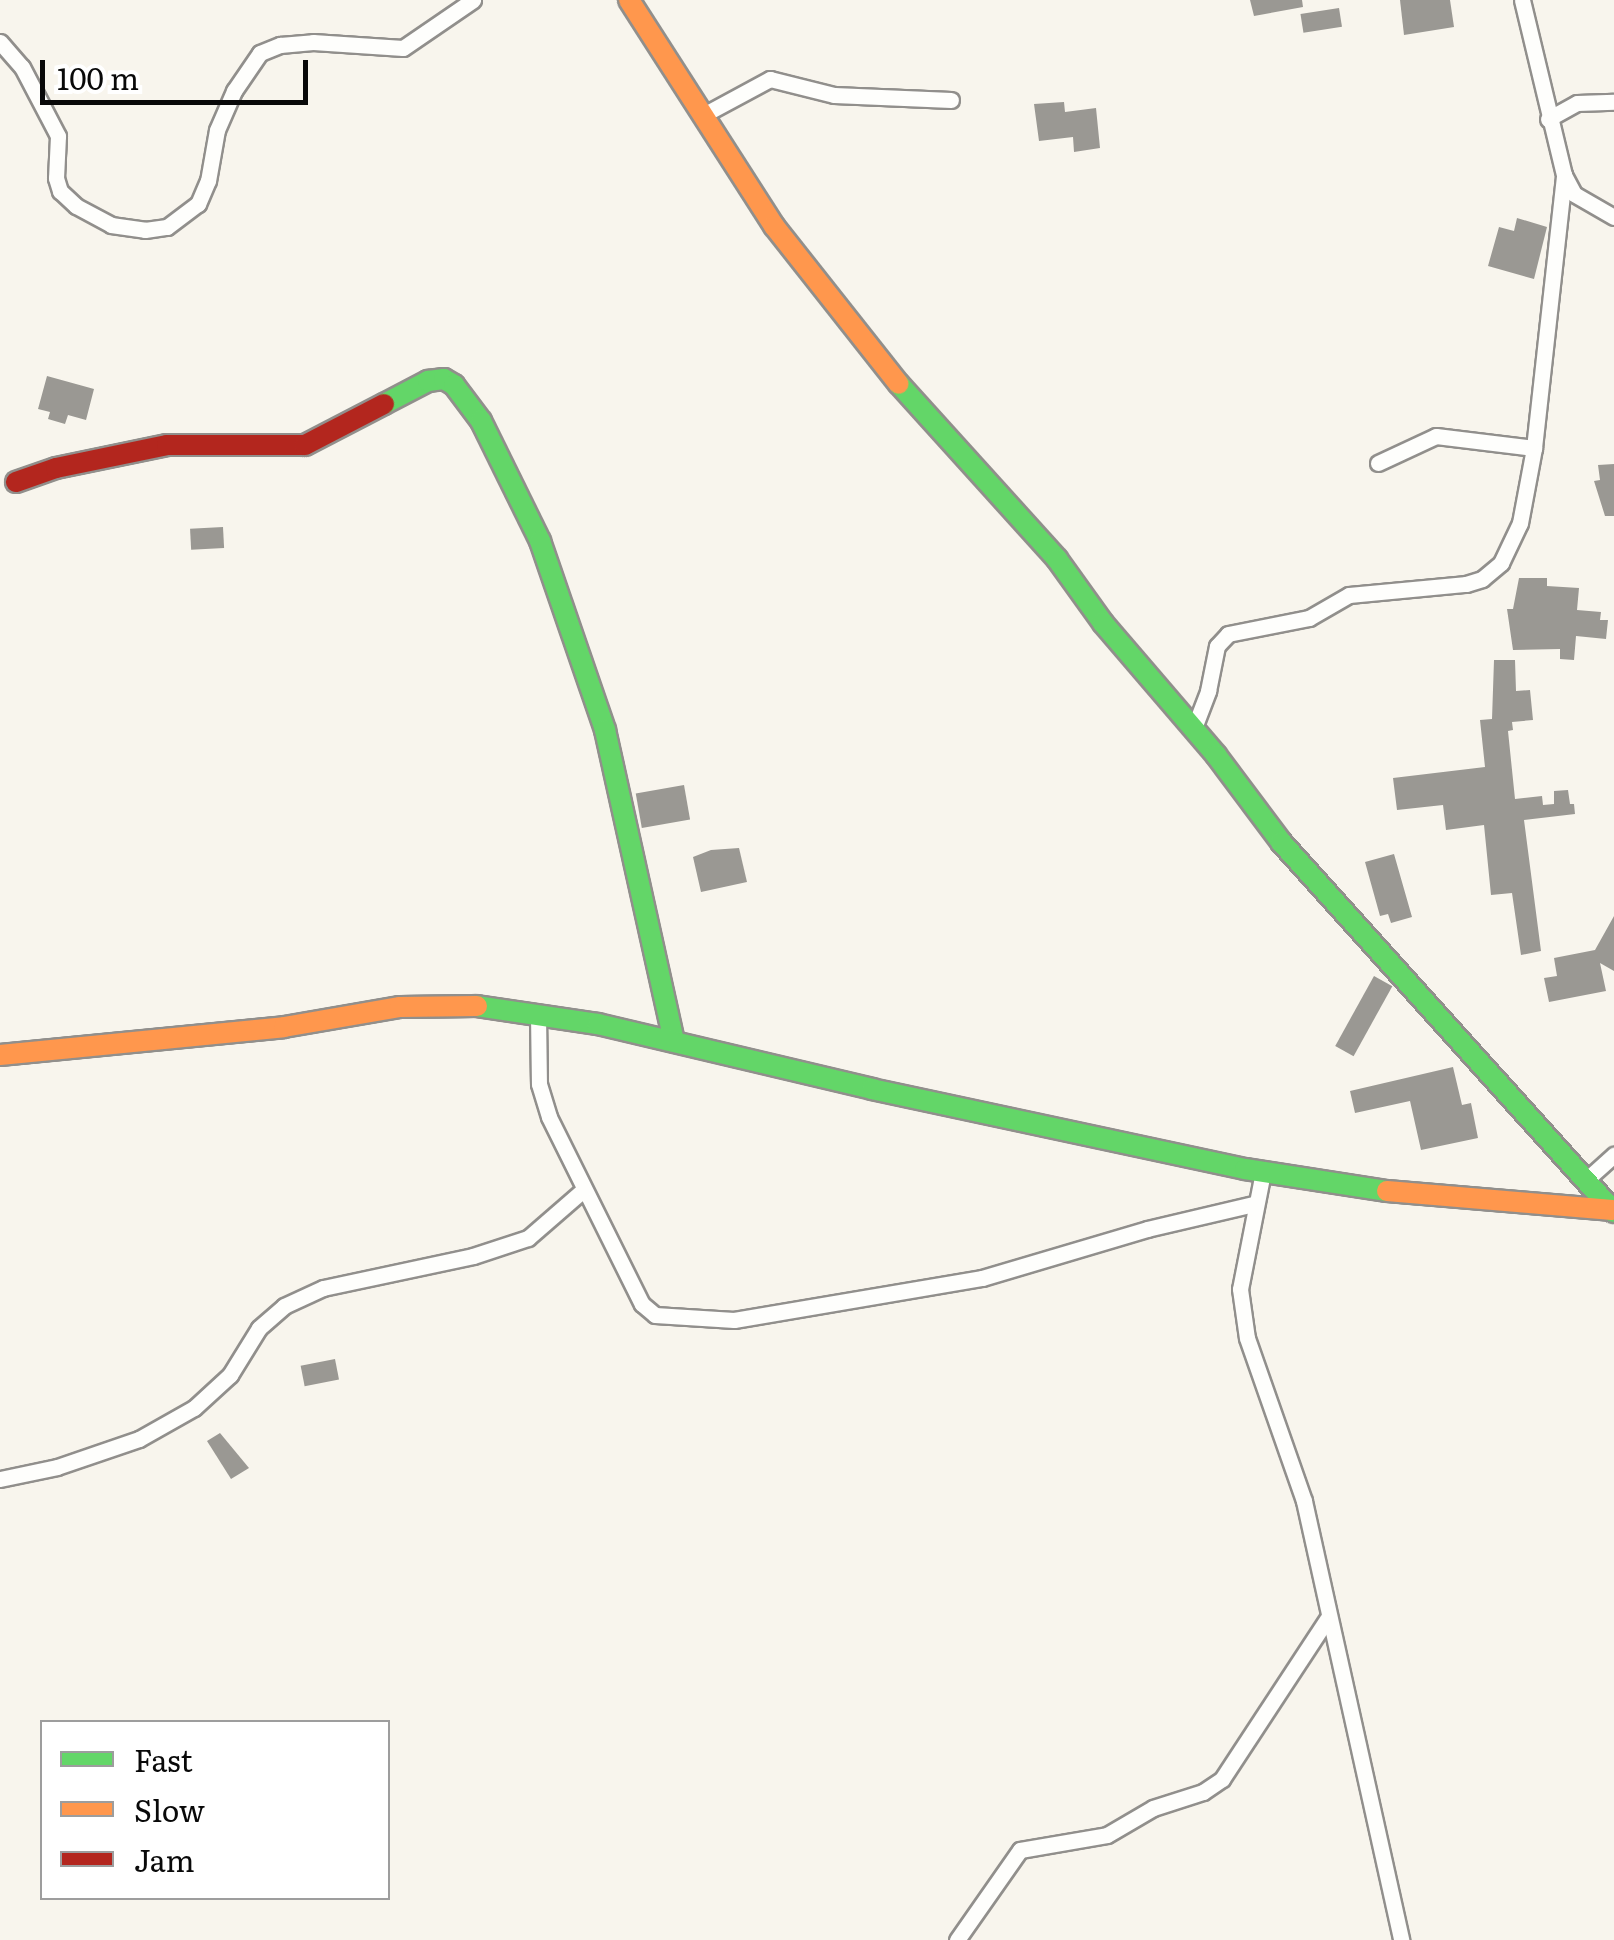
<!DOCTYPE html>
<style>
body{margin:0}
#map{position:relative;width:1614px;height:1940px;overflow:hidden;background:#f8f5ed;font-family:Literata,serif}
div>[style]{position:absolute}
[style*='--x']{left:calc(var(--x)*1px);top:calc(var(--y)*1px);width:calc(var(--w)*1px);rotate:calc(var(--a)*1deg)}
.building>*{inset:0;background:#9a9893;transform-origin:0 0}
.roads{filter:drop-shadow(2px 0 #918f8c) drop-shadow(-2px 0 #918f8c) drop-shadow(0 2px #918f8c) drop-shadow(0 -2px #918f8c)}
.street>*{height:15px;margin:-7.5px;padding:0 7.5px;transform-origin:7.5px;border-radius:7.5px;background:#fefefc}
.fast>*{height:20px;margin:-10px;padding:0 10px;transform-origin:10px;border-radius:10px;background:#63d668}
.slow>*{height:20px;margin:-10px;padding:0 10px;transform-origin:10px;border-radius:10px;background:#ff974d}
.jam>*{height:20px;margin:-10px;padding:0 10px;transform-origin:10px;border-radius:10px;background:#b3261e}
span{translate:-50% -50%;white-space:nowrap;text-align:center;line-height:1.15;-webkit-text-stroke:10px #fff;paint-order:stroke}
.legend{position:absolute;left:40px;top:1720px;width:350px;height:180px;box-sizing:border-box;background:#fff;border:2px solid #9d9d9d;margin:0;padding:12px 18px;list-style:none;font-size:30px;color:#090909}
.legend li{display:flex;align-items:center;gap:20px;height:50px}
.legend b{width:50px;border:2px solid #9d9d9d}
.scale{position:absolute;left:40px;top:60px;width:268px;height:45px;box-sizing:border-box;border:5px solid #090909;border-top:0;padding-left:12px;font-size:30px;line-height:35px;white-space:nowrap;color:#090909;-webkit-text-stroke:8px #fff;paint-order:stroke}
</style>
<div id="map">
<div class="building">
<i style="clip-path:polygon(1250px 0,1302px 0,1303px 7px,1254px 16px)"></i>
<i style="clip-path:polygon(1400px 0,1450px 0,1454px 27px,1404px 35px)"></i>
<i style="left:1339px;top:8px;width:19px;height:39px;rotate:81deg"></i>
<i style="clip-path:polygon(1064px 102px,1065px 112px,1096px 108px,1100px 148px,1074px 152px,1073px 137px,1039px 141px,1034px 104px)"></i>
<i style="clip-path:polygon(1517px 218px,1547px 227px,1534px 279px,1488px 266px,1499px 227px,1514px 231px)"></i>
<i style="clip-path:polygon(47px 376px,94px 389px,86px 420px,68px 415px,65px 424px,48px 419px,50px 412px,38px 409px)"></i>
<i style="clip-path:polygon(1614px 464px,1614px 516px,1605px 516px,1594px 481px,1600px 480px,1598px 465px)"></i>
<i style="left:223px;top:527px;width:21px;height:33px;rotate:87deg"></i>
<i style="clip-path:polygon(1519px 578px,1547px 578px,1547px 586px,1579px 588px,1577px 610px,1601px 612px,1600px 620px,1608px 620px,1606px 639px,1576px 636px,1574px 660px,1560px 659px,1560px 649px,1513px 650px,1507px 609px,1513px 609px)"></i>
<i style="clip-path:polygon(1494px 660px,1515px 660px,1516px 691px,1530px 690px,1533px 720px,1512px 722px,1513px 730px,1508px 731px,1515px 799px,1542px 796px,1543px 805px,1554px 804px,1554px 791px,1568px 790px,1570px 804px,1574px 804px,1575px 814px,1524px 820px,1541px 951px,1521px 955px,1512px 893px,1491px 895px,1484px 825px,1446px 830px,1443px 805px,1397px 810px,1393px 778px,1485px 767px,1480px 720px,1492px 719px)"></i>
<i style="left:684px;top:785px;width:35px;height:49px;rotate:80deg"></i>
<i style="clip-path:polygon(739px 848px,747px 882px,701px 892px,693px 857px,711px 850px)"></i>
<i style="clip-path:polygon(1394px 854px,1412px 917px,1391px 923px,1388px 914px,1380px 916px,1365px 862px)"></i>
<i style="clip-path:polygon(1614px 916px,1614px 971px,1600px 963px,1606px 991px,1549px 1002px,1544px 978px,1557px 976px,1554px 958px,1595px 950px)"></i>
<i style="left:1374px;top:976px;width:21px;height:80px;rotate:29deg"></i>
<i style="clip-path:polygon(1453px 1067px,1462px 1105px,1471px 1103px,1478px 1138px,1421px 1150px,1410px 1101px,1355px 1113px,1350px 1091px)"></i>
<i style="left:335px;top:1359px;width:21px;height:35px;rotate:79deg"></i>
<i style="clip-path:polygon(220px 1433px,249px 1468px,231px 1479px,207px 1441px)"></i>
</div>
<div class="roads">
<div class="street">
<i style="--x:1522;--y:0;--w:180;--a:76.5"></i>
<i style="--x:1564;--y:175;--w:21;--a:62"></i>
<i style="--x:1574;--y:194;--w:46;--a:29.9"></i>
<i style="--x:0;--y:42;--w:33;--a:49"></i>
<i style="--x:22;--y:67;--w:78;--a:62.4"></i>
<i style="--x:58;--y:136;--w:42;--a:92.7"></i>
<i style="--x:56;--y:178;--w:14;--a:73"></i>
<i style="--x:60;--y:191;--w:22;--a:43"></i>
<i style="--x:76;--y:206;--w:40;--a:28"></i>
<i style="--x:111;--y:225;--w:34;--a:8"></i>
<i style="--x:145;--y:230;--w:22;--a:-8"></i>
<i style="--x:167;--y:227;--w:39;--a:-37"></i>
<i style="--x:198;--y:204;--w:25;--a:-67"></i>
<i style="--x:208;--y:181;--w:52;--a:-80"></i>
<i style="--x:217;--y:130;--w:43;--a:-66.4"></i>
<i style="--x:234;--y:91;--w:46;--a:-55.6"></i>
<i style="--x:260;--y:53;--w:22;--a:-22"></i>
<i style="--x:280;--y:45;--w:33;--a:-5"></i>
<i style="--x:313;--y:42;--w:90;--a:3.8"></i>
<i style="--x:403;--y:48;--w:85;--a:-34.4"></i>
<i style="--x:705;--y:114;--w:74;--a:-28.3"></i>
<i style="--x:770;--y:79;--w:66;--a:14"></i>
<i style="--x:834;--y:95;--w:117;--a:2.4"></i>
<i style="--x:1548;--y:119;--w:33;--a:-29"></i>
<i style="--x:1577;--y:103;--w:37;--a:-2"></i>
<i style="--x:1378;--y:463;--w:64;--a:-25"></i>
<i style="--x:1436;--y:436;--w:99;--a:7"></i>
<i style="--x:1194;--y:728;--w:40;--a:-69"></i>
<i style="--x:1208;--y:691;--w:46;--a:-78.7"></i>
<i style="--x:1217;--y:646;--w:16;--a:-47"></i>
<i style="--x:1228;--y:634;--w:83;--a:-11.2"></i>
<i style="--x:1309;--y:618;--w:46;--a:-29.9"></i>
<i style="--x:1349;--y:595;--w:118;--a:-5.4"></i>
<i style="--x:1466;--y:584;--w:17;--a:-17"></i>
<i style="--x:1482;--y:579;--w:25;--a:-40"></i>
<i style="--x:1501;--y:563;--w:44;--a:-64.6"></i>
<i style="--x:1520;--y:523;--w:76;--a:-79.4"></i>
<i style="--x:1534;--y:448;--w:275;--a:-83.7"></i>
<i style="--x:538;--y:1014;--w:70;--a:89.2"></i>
<i style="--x:539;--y:1084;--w:34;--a:73"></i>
<i style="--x:549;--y:1117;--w:209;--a:63.6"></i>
<i style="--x:642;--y:1304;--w:17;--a:40"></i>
<i style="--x:655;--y:1315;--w:79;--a:3.6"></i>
<i style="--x:734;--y:1320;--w:252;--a:-9.6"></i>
<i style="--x:982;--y:1278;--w:172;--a:-16.5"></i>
<i style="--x:1147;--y:1229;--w:110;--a:-13.2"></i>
<i style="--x:1263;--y:1172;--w:119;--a:101.1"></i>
<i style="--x:1240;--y:1289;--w:49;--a:81.9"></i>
<i style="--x:1247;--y:1338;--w:173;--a:70.7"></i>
<i style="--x:1304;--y:1501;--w:450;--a:77.5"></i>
<i style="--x:1586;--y:1180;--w:38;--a:-42"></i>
<i style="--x:0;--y:1479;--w:58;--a:-11.9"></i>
<i style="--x:57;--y:1467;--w:87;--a:-18.9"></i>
<i style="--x:139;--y:1439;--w:63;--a:-29.4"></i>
<i style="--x:194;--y:1408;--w:49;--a:-42.5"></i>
<i style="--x:230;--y:1375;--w:55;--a:-58.3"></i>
<i style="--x:259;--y:1328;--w:33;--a:-41"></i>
<i style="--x:284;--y:1306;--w:43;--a:-24.8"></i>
<i style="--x:323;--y:1288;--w:153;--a:-12"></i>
<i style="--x:473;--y:1256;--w:58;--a:-18.1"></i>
<i style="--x:528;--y:1238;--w:72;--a:-41"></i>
<i style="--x:957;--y:1940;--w:110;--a:-55"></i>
<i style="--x:1020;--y:1850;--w:88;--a:-9.8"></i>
<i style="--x:1107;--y:1835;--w:53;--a:-30.4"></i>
<i style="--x:1153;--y:1808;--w:52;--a:-17.7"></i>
<i style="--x:1203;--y:1792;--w:23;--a:-34"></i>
<i style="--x:1222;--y:1779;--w:191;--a:-56.7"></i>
</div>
<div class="fast">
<i style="--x:899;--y:384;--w:236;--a:47.9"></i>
<i style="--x:1057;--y:559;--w:79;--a:54.3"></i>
<i style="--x:1103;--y:623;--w:174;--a:49.4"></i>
<i style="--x:1216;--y:755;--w:109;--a:53.2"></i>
<i style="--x:1281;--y:842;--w:498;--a:48"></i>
<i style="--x:384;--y:404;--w:50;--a:-27.6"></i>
<i style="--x:428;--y:381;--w:16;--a:-7"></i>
<i style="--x:444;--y:379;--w:12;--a:31"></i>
<i style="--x:454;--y:385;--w:45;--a:53.1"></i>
<i style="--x:481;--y:421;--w:134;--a:63.8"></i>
<i style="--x:540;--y:541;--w:200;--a:71"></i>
<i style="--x:605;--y:730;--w:319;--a:77.5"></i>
<i style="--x:477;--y:1006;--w:122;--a:8.5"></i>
<i style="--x:598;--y:1024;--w:282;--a:13.3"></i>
<i style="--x:872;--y:1089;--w:381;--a:12.1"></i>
<i style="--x:1245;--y:1169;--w:144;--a:8.8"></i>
</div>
<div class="slow">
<i style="--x:629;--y:0;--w:269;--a:57.3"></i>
<i style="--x:774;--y:226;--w:201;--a:51.7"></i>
<i style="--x:0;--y:1055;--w:285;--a:-5.6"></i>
<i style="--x:284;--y:1027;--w:118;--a:-9.8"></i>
<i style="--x:400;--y:1007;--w:77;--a:-0.7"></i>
<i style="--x:1387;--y:1191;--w:226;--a:4.8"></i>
</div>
<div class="jam">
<i style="--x:16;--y:482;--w:42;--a:-19.3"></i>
<i style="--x:56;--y:468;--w:113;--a:-11.7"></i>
<i style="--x:167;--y:445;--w:138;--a:0"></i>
<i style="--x:305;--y:445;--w:89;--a:-27.4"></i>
</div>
</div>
<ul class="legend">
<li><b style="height:12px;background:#63d668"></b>Fast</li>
<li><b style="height:12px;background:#ff974d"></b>Slow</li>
<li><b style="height:12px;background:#b3261e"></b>Jam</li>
</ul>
<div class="scale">100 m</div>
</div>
